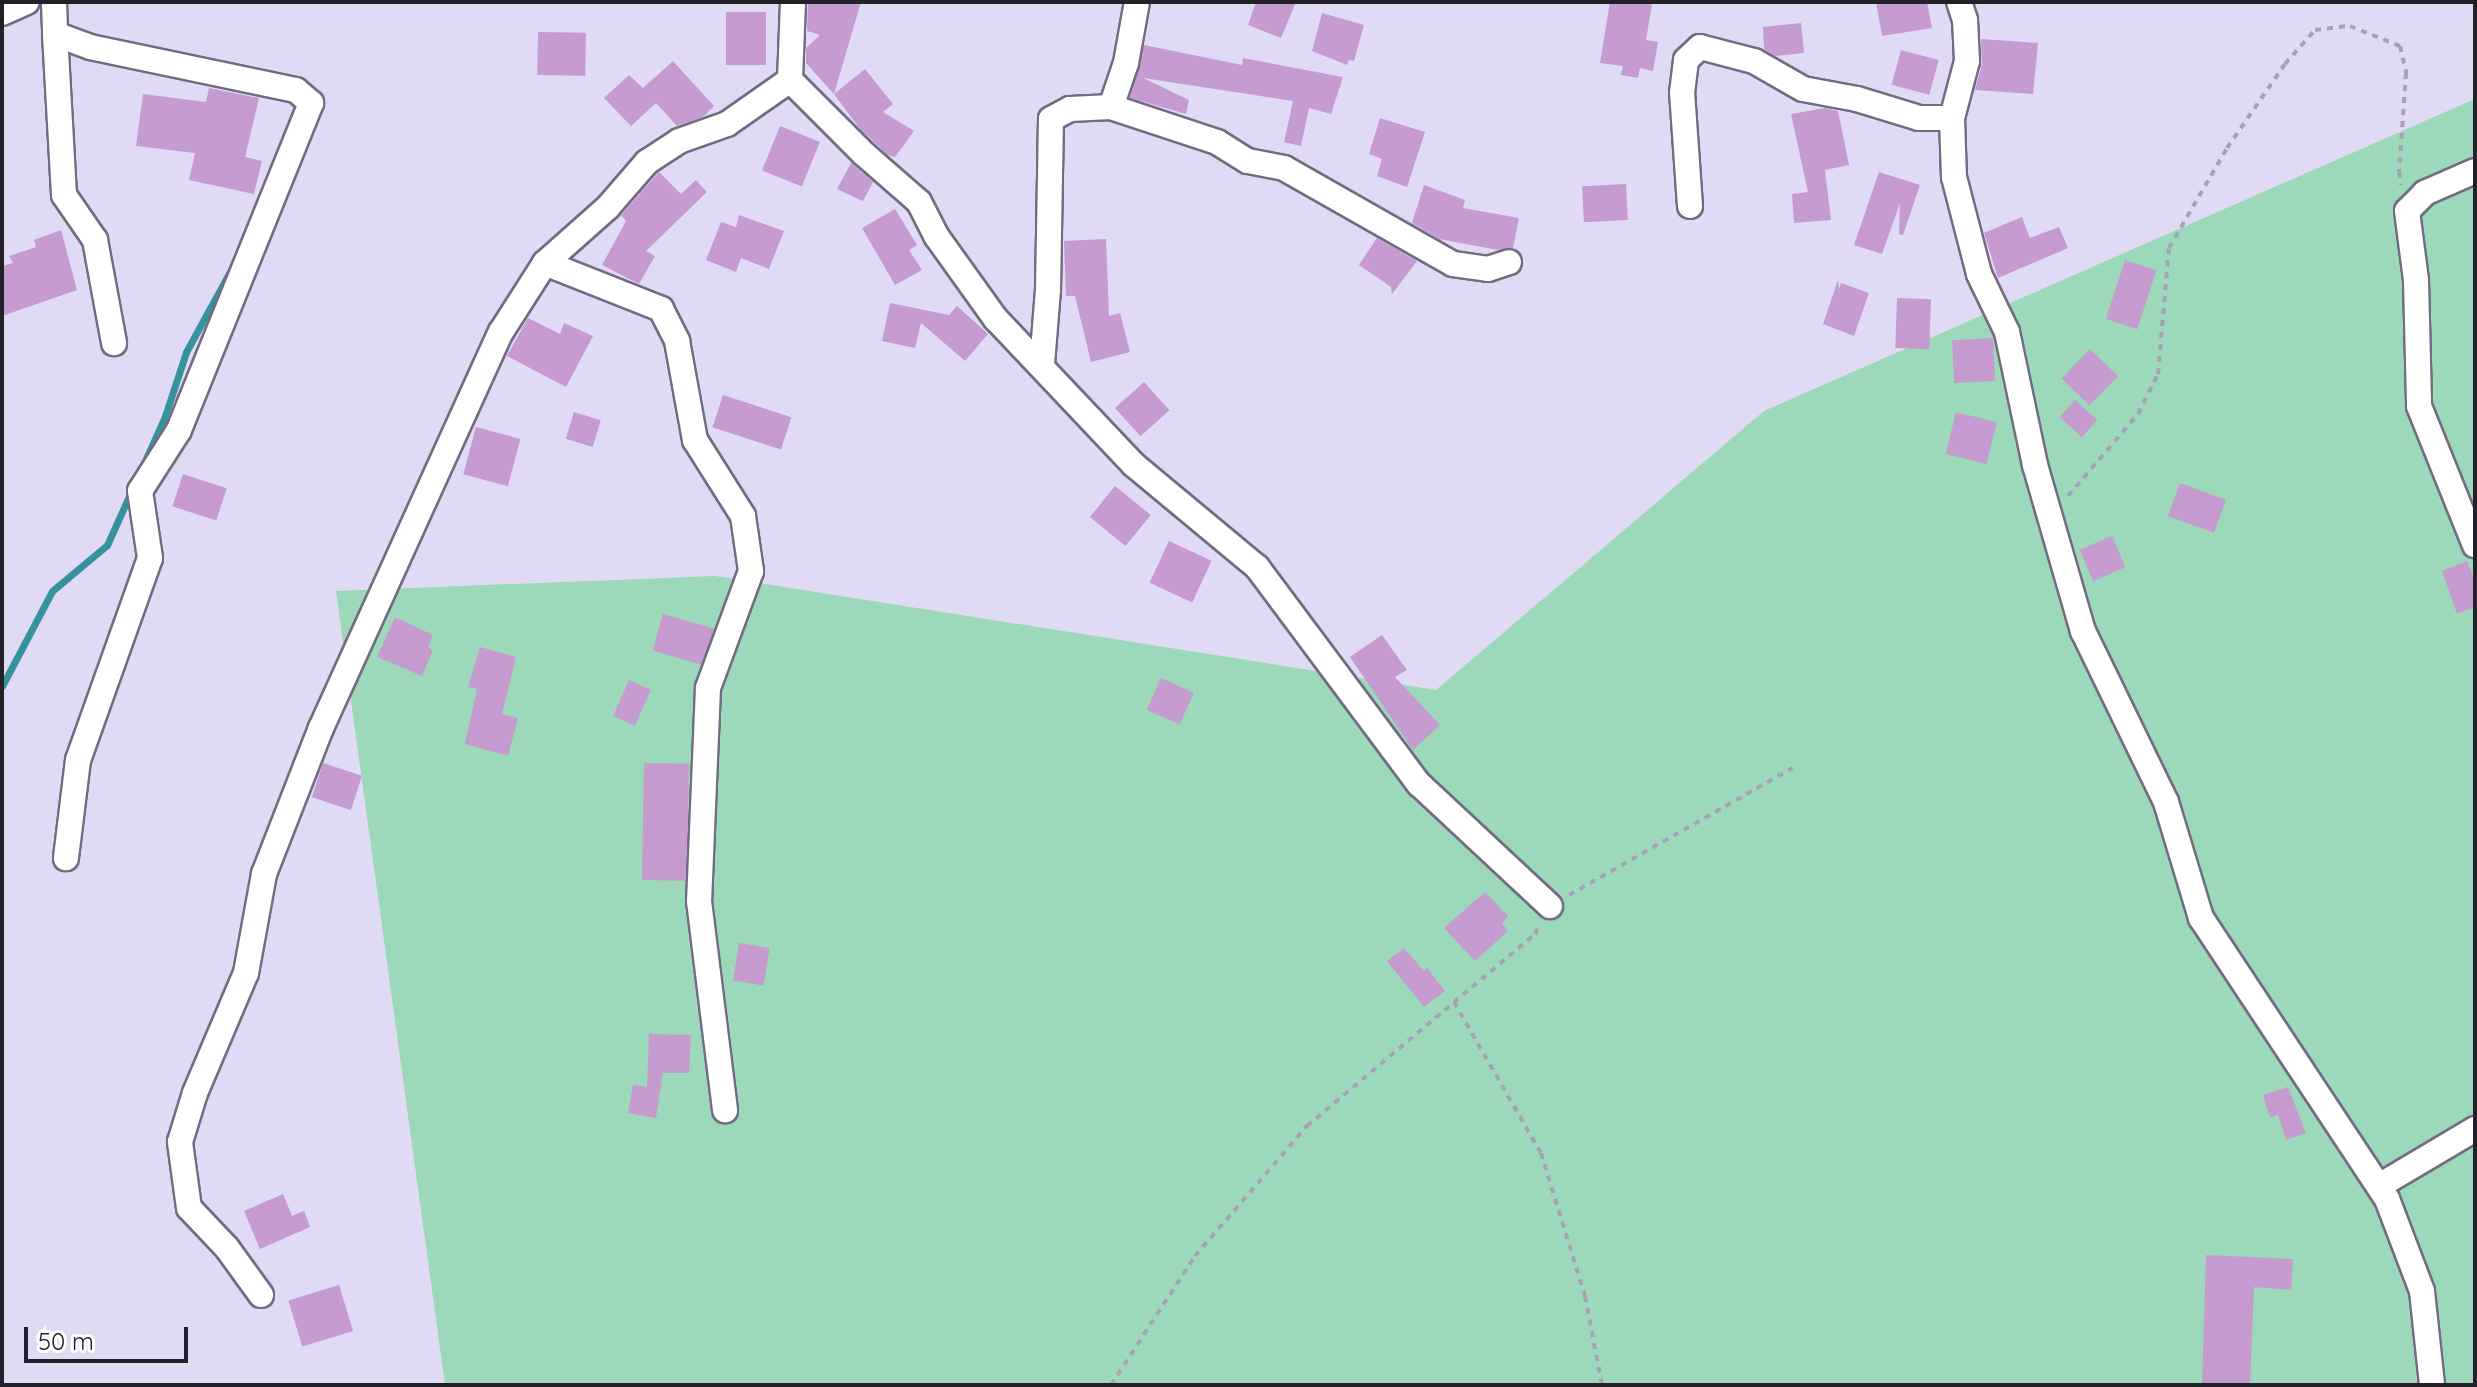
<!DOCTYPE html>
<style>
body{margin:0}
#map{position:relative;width:2477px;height:1387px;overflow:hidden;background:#e1daf4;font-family:Quicksand,sans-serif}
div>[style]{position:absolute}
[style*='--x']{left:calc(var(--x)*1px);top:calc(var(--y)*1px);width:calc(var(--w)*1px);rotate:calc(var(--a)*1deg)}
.green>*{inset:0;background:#9cd8ba}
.stream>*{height:7px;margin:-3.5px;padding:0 3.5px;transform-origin:3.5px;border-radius:3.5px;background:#36939b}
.building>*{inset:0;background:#c59bd0;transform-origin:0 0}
.path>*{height:4px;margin-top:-2px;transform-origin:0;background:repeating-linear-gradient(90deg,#a6a1b6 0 6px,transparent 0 12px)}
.roads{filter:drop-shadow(2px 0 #726b83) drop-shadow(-2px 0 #726b83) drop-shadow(0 2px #726b83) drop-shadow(0 -2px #726b83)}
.street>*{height:24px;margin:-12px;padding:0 12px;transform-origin:12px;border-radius:12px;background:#fff}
span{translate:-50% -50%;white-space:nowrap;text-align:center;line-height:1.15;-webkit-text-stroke:6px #fff;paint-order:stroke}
.frame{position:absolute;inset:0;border:4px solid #23202a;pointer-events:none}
.scale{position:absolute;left:24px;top:1327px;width:164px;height:36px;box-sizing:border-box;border:4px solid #23202a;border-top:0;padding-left:10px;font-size:24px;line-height:28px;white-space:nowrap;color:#23202a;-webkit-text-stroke:6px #fff;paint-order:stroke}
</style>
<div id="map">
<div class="green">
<i style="clip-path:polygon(2475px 99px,2475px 1385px,445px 1385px,336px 591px,715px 576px,1436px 690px,1764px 411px)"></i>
</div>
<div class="stream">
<i style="--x:2;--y:686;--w:107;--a:-62.2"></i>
<i style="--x:52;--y:591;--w:72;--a:-39.9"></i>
<i style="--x:107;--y:545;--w:138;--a:-65.7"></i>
<i style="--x:164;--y:419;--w:71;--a:-71.8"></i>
<i style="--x:186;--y:352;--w:98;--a:-61.3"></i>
</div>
<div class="building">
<i style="clip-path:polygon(808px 2px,861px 2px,834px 94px,806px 63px,806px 48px,820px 35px,807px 31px)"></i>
<i style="clip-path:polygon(1256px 2px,1296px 2px,1281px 38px,1248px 25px)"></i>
<i style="clip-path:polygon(1610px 2px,1652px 4px,1646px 40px,1658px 42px,1653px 71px,1640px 68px,1638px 78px,1621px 75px,1623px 66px,1600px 63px)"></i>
<i style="clip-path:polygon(1876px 2px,1927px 2px,1932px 28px,1882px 36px)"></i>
<i style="left:726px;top:12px;width:40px;height:53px"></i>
<i style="clip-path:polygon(1322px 13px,1364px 25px,1354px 61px,1349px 60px,1347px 65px,1312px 51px)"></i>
<i style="clip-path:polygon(1801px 23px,1804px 53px,1775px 56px,1764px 49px,1763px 27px)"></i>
<i style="left:538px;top:32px;width:48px;height:43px;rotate:1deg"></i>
<i style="clip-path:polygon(1981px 39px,2038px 43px,2033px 94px,1975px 90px,1982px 64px)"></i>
<i style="clip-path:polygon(1144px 45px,1242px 65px,1243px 58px,1343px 77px,1331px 114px,1309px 108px,1301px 146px,1284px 142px,1293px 101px,1143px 78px,1189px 100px,1186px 114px,1130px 98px)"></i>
<i style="left:1901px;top:50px;width:39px;height:36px;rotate:15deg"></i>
<i style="clip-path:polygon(673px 61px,714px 106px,703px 117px,677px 126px,656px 103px,631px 126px,604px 98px,629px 75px,643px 88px)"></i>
<i style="clip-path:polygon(865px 69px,893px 104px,883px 112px,914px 131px,895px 157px,888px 155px,860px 129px,834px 94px)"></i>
<i style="clip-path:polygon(209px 88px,259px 98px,245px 157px,262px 161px,254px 194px,189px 180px,195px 153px,136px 146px,143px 94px,206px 102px)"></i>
<i style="clip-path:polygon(1825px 108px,1838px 111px,1849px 165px,1825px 170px,1831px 220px,1794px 223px,1792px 194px,1808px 192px,1791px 114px)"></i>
<i style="clip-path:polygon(1380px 118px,1425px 132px,1407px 187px,1377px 176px,1382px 159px,1369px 154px)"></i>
<i style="left:780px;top:126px;width:43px;height:48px;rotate:22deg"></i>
<i style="clip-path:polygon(851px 163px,873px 182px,863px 201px,837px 189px)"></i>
<i style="clip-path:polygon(659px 172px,681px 194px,696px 180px,707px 192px,646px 251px,655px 256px,639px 284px,602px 265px,626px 221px,621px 215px)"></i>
<i style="clip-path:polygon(1879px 172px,1920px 185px,1903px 235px,1899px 234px,1900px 203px,1882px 254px,1854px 245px)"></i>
<i style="left:1626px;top:184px;width:36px;height:44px;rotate:87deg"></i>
<i style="clip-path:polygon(1424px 185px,1465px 200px,1463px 208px,1519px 218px,1513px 248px,1498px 250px,1439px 239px,1412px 223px)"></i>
<i style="clip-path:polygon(895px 209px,917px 245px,909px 250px,922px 270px,895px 285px,862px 228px)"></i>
<i style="clip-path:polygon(739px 215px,784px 231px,769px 269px,741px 258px,736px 272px,706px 260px,721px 222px,736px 227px)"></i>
<i style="clip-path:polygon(2022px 217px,2030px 238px,2059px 227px,2068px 248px,1998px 278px,1984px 233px)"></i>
<i style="clip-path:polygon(61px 230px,77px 290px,2px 316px,2px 266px,13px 263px,9px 256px,36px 247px,34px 240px)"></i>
<i style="clip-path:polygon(1377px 238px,1417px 261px,1392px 294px,1391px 287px,1359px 265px)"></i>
<i style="clip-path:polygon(1106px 239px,1109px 316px,1120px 313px,1130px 352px,1091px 362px,1075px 296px,1066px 296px,1064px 241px)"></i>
<i style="left:2125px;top:260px;width:33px;height:62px;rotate:18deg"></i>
<i style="clip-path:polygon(1838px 280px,1839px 289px,1841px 283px,1869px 293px,1854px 336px,1823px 324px)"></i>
<i style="left:1897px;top:298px;width:34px;height:50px;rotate:2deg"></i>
<i style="clip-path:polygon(890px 303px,949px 315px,957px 306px,988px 334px,965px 361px,921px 323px,915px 348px,882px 341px)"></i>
<i style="clip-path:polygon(528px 318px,560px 334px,564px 323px,593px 336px,566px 387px,507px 356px)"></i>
<i style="left:1993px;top:338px;width:43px;height:41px;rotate:87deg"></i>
<i style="left:2090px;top:349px;width:39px;height:41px;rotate:44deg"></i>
<i style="left:1144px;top:382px;width:38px;height:39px;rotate:48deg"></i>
<i style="left:723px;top:395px;width:72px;height:34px;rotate:18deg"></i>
<i style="left:2075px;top:400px;width:30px;height:23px;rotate:42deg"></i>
<i style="left:574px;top:412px;width:28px;height:28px;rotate:17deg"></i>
<i style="left:1956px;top:412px;width:42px;height:43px;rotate:14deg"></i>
<i style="left:476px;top:427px;width:46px;height:49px;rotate:15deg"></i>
<i style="left:183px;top:474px;width:46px;height:34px;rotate:18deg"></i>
<i style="left:2180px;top:483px;width:49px;height:35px;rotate:20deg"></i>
<i style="left:1115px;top:486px;width:46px;height:40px;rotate:39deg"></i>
<i style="left:2112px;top:536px;width:34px;height:35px;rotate:67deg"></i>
<i style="left:1169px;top:541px;width:47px;height:46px;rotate:25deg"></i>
<i style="clip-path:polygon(2467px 561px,2475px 581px,2475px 607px,2457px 614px,2442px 571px)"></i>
<i style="left:663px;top:614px;width:53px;height:38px;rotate:16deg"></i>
<i style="clip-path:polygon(395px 617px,433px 635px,428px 647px,433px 650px,422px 676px,377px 657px)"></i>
<i style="clip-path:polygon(1382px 635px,1407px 670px,1395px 677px,1440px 725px,1413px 750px,1350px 657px)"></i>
<i style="clip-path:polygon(480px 647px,516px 657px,502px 714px,518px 718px,508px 756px,465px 744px,477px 689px,468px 687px)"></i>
<i style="left:1161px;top:678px;width:36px;height:35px;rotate:24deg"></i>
<i style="left:629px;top:680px;width:24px;height:39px;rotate:24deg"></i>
<i style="left:323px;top:763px;width:41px;height:36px;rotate:18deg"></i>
<i style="left:644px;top:763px;width:45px;height:117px;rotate:1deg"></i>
<i style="clip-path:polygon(1485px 892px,1508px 916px,1502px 923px,1508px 931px,1475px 961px,1444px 928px)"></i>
<i style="left:739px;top:943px;width:31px;height:38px;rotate:9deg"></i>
<i style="clip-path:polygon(1404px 948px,1424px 971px,1427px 968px,1445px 991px,1424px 1007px,1387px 961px)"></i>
<i style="clip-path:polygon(649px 1034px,691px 1035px,689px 1073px,663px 1073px,656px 1118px,628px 1113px,633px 1085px,647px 1087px)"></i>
<i style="clip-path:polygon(2288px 1087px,2306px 1133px,2286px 1140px,2278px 1115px,2270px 1118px,2263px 1095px)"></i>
<i style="clip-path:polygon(283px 1194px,292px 1216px,304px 1211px,310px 1227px,260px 1249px,244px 1211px)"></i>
<i style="clip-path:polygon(2206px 1255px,2293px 1259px,2291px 1290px,2254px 1287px,2250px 1385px,2202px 1385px)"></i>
<i style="left:339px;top:1285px;width:48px;height:53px;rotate:73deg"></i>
</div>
<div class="path">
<i style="--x:2068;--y:496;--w:108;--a:-49.5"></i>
<i style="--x:2138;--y:414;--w:45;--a:-63.4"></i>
<i style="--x:2158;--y:374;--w:126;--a:-85"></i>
<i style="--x:2169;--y:248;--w:116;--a:-59.9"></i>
<i style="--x:2227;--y:148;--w:102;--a:-55.4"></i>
<i style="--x:2285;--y:64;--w:45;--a:-48.6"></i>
<i style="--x:2315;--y:30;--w:35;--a:-7"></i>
<i style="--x:2350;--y:26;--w:54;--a:21.8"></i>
<i style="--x:2400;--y:46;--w:28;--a:77"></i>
<i style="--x:2406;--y:73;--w:99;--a:94"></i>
<i style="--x:2399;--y:172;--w:13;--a:81"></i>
<i style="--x:1569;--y:895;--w:257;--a:-29.6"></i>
<i style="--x:1454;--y:1002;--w:174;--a:60.1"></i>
<i style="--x:1541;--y:1153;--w:150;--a:72.9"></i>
<i style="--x:1585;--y:1296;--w:91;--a:79.2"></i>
<i style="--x:1111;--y:1385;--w:154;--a:-56.9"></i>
<i style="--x:1195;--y:1256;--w:172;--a:-49.3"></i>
<i style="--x:1307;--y:1126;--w:298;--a:-40.1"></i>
<i style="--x:1535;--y:934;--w:9;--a:-63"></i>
</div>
<div class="roads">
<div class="street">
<i style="--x:54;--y:2;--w:32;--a:88"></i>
<i style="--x:55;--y:34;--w:37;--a:20"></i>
<i style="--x:90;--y:47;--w:210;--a:11.8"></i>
<i style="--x:296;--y:90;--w:20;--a:41"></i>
<i style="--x:311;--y:103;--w:353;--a:112"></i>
<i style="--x:179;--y:430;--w:72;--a:122.6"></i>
<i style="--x:140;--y:491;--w:68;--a:81.5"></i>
<i style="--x:150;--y:558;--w:214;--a:109.6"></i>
<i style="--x:78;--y:760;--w:99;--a:97"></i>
<i style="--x:2;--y:13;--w:27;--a:-24"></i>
<i style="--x:55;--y:34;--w:161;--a:86.8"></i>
<i style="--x:64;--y:195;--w:55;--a:55.4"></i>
<i style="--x:95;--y:240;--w:105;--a:79.5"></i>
<i style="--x:790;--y:80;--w:105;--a:45"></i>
<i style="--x:864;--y:154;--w:73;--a:41.1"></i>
<i style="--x:919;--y:202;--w:39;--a:63"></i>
<i style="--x:937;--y:237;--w:100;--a:54.4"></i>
<i style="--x:995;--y:318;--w:202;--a:46.6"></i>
<i style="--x:1134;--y:465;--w:160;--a:39.7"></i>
<i style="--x:1257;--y:567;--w:271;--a:53.3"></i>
<i style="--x:1419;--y:784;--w:179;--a:43"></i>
<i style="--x:1111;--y:107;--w:46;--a:-71.2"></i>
<i style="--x:1126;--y:63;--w:62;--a:-79.8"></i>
<i style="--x:1952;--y:118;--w:59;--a:-75.3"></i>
<i style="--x:1967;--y:61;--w:41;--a:-92.8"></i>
<i style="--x:1965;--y:20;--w:19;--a:-108"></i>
<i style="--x:2475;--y:171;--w:55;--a:156.3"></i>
<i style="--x:2425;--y:193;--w:25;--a:135"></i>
<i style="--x:2407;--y:211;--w:70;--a:82.6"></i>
<i style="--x:2416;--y:280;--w:126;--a:88.6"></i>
<i style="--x:2419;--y:406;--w:150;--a:68.1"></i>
<i style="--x:1690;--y:206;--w:113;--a:-94"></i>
<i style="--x:1682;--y:93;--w:33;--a:-83"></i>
<i style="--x:1686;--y:60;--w:19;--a:-43"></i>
<i style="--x:1700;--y:47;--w:56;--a:14.5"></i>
<i style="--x:1754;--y:61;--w:56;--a:29.7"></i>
<i style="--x:1803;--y:89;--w:55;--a:10.5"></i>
<i style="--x:1857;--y:99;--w:65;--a:17"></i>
<i style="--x:1919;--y:118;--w:33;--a:0"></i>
<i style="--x:1952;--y:118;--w:59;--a:88.1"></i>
<i style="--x:1954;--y:177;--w:100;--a:75.5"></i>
<i style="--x:1979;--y:274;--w:64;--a:64.2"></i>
<i style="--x:2007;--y:332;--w:136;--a:78.1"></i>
<i style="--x:2035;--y:465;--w:173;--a:73.9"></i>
<i style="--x:2083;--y:631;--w:190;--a:64.1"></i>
<i style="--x:2166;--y:802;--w:121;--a:73.2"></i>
<i style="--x:2201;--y:918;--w:337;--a:56.5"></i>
<i style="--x:2387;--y:1199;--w:98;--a:69.2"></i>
<i style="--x:2422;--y:1291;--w:95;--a:83.9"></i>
<i style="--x:545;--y:263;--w:125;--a:21.6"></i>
<i style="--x:661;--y:309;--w:36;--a:63"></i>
<i style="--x:677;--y:341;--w:101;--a:79.7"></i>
<i style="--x:695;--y:440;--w:90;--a:57.7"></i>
<i style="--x:743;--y:516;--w:56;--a:81.7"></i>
<i style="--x:751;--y:571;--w:125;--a:110.2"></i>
<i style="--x:708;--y:688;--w:213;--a:92.4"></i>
<i style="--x:699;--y:901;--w:211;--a:82.9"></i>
<i style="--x:1042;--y:364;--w:74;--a:-85.4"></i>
<i style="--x:1048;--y:290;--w:171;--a:-89"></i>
<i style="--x:1051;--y:119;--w:21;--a:-28"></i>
<i style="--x:1070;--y:109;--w:41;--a:-2.8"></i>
<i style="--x:1111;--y:107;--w:112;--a:18.3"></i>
<i style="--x:1217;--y:142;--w:36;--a:32"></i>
<i style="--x:1248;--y:161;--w:37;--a:11"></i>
<i style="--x:1284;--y:168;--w:194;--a:29.6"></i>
<i style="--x:1453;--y:264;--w:35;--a:8"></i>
<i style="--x:1488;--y:269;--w:22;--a:-18"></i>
<i style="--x:2379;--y:1186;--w:112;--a:-30.7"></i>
<i style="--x:261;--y:1295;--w:58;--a:-125.9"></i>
<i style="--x:227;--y:1248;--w:55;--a:-133.5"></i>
<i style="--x:189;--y:1208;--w:67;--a:-97.8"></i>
<i style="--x:180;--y:1142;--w:51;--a:-73"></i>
<i style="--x:195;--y:1093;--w:130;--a:-67"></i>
<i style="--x:246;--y:973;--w:101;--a:-79.7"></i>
<i style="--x:264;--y:874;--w:157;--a:-68.7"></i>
<i style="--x:321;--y:728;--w:435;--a:-65.6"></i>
<i style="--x:501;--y:332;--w:82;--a:-57.5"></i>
<i style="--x:545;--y:263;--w:84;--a:-41.6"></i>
<i style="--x:608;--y:207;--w:60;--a:-49.1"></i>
<i style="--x:647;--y:162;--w:38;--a:-33"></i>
<i style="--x:679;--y:141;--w:51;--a:-19.5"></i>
<i style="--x:727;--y:124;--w:77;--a:-34.9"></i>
<i style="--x:790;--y:80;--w:78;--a:-87.8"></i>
</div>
</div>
<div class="frame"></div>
<div class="scale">50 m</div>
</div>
